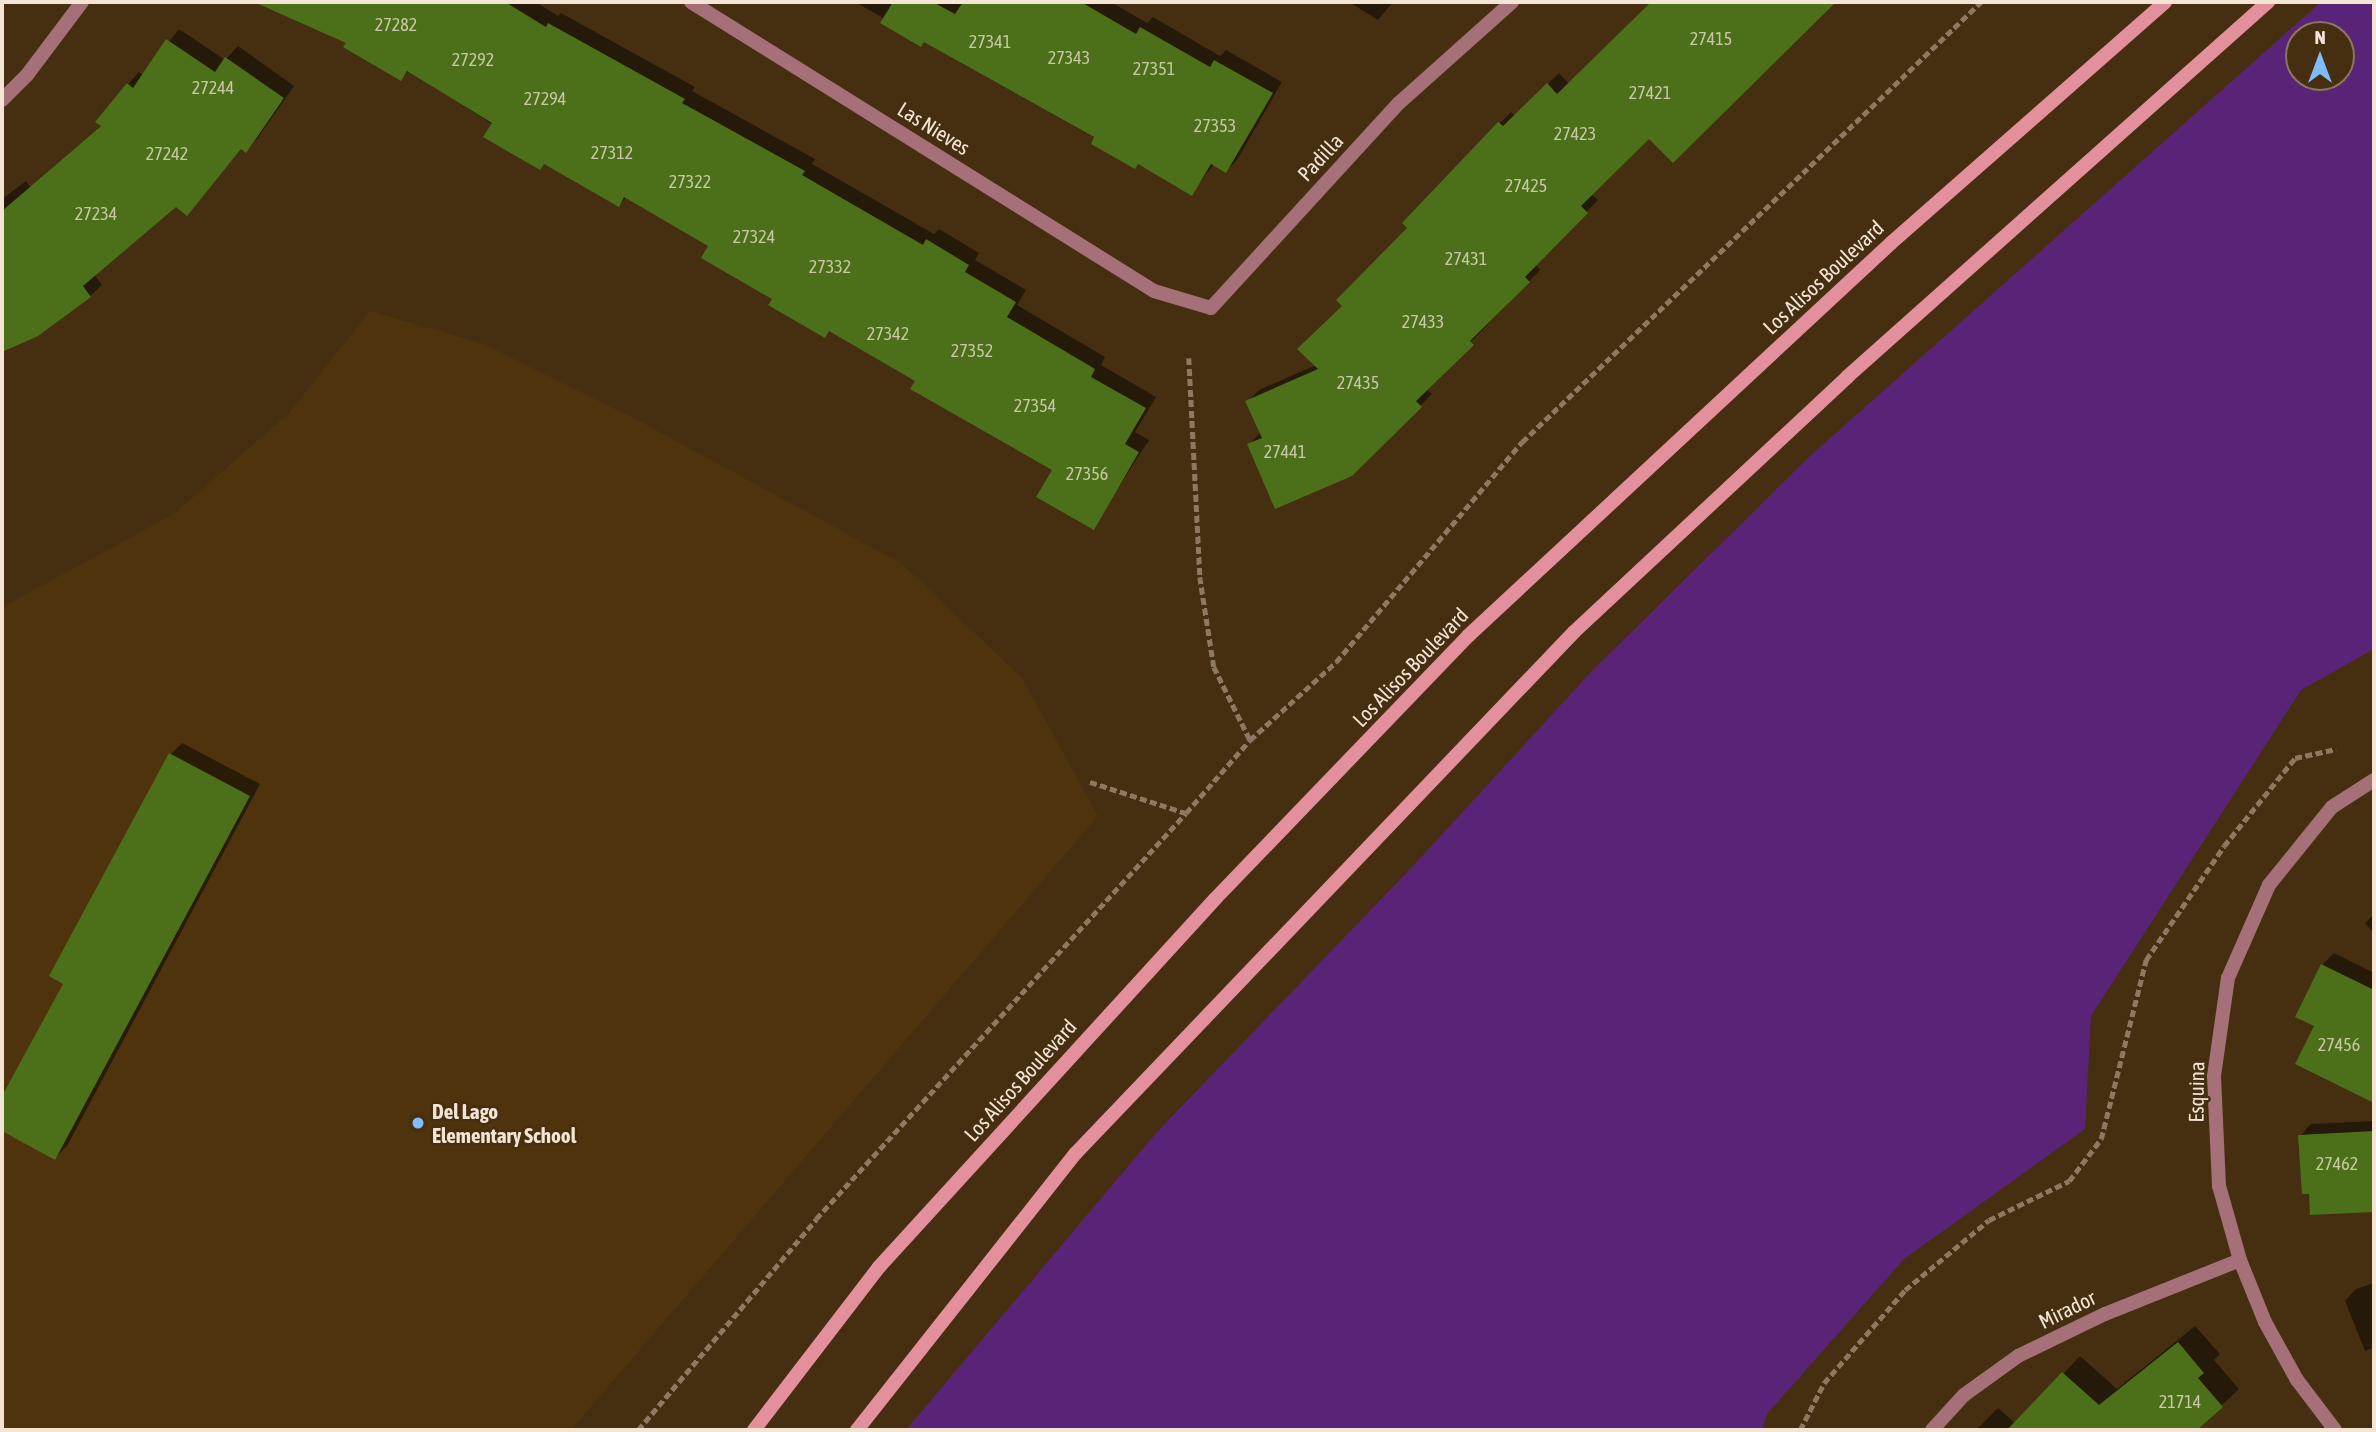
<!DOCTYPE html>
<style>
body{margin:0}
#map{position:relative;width:2376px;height:1432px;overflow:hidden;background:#462f11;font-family:"Asap Condensed",sans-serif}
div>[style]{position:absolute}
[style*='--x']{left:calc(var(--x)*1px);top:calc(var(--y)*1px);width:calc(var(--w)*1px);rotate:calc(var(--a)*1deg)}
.built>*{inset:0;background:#4e330c}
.green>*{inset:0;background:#592478}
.shadow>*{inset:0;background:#0007}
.building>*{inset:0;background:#4b7019}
.path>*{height:4.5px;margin-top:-2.25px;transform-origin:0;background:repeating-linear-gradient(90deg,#8d7961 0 7px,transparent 0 10.5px)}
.street>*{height:14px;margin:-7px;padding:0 7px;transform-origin:7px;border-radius:7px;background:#a57077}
.secondary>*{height:14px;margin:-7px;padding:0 7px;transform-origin:7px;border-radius:7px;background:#e4909c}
.dots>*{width:19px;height:19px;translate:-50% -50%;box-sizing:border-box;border:4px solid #462f11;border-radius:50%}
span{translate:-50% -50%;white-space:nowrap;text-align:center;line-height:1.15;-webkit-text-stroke:5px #462f11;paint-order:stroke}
.number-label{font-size:18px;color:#c9c7a5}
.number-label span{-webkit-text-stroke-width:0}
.street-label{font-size:21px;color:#f3e4d4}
.poi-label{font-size:21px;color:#f3e4d4;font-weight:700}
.left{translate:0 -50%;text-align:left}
.frame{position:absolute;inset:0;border:4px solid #f3e4d4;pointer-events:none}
.north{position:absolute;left:2285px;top:21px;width:70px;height:70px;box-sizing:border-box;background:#462f11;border:2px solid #8b775f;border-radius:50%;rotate:0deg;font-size:19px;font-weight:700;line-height:28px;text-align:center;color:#f3e4d4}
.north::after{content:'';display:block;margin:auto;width:24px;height:32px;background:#81bcfa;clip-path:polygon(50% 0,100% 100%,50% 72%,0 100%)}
</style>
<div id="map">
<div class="built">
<i style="clip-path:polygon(370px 311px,484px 344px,643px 423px,901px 563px,1022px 678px,1098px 816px,571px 1430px,2px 1430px,2px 607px,174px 514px,289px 413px)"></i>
</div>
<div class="green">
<i style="clip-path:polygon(evenodd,2321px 2px,2374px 2px,2374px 649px,2301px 690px,2091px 1016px,2085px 1129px,1904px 1259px,1767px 1414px,1762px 1430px,906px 1430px,1157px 1132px,1414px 865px,1591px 672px,1810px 456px,2321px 2px,2299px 35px,2341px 35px,2341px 77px,2299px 77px,2299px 35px)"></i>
</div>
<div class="shadow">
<i style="clip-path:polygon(259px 2px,536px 2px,558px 16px,561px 13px,695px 87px,692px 91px,815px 159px,812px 164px,934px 234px,939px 229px,979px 253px,975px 260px,1026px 290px,1017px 305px,1105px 357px,1101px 365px,1156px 397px,1135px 432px,1149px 440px,1093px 527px,1055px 469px,918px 380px,830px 330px,825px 335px,710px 245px,627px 197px,619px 205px,409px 71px,400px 79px,348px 43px)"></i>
<i style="clip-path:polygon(855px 2px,1111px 2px,1147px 23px,1153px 17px,1220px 56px,1226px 50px,1282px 82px,1237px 160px,1226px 171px,1214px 164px,1192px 193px)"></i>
<i style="clip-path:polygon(1349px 2px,1393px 2px,1378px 20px)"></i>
<i style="clip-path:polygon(1653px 2px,1833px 2px,1673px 161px,1649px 136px,1591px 194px,1598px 200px,1535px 264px,1540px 270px,1426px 389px,1432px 394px,1351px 474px,1249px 445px,1261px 432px,1247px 402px,1259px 390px,1316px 365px,1344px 306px,1500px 123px,1511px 112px,1515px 116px,1559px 73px,1569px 84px)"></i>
<i style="clip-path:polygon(179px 29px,225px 60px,238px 46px,294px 86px,257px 139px,246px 150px,242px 148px,187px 214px,176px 205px,94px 274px,102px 285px,90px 296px,37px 334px,2px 350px,2px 199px,26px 181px,30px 187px,102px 125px,128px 84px,139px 72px,143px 75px)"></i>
<i style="clip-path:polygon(182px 743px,260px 784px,67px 1146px,55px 1158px,2px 1129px,2px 1100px,65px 983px,171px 754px)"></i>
<i style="clip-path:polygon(2374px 914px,2374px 933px,2365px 923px)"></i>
<i style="clip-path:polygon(2334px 953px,2374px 973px,2374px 1089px,2366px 1097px,2316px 1025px,2322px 965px)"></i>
<i style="clip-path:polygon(2374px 1121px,2374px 1210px,2312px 1214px,2300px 1136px,2311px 1124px)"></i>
<i style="clip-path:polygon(2374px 1283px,2374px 1347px,2365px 1351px,2345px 1301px,2356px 1289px)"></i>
<i style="clip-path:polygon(2195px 1326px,2220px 1354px,2214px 1360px,2239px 1389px,2196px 1430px,1976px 1430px,1998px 1408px,2016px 1424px,2080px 1356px,2117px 1389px)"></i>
</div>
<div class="building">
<i style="clip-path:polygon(254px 2px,505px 2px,546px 27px,548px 23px,685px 99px,682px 103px,805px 171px,802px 175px,923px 245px,926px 239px,969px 265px,965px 272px,1016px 302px,1007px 317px,1095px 369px,1091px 377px,1146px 408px,1125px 444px,1139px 452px,1094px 530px,1036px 497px,1052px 470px,910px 389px,915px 381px,829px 331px,825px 338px,768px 305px,772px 299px,701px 258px,708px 246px,624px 197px,619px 207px,544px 164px,540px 170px,483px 137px,492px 123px,407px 71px,401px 81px,343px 47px,346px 43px)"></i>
<i style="clip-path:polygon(893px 2px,933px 2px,955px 14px,963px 2px,1081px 2px,1136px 34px,1140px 27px,1210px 67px,1214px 60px,1273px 93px,1226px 173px,1211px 164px,1192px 196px,1138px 164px,1135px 169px,1091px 144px,1094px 137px,924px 42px,921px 47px,880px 23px)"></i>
<i style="clip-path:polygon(1651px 2px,1836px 2px,1673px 163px,1649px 139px,1581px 206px,1588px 213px,1525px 277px,1530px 282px,1470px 341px,1474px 345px,1416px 401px,1422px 407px,1352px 476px,1275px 509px,1247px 444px,1262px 438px,1245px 401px,1318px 369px,1297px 349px,1342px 306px,1336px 300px,1407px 228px,1402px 223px,1498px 122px,1503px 126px,1547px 83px,1557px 94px)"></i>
<i style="clip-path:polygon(166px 39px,215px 72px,225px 57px,284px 98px,246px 153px,241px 149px,187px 216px,176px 207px,83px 286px,91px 297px,38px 336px,2px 352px,2px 211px,101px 126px,95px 122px,127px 83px,133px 88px)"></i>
<i style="clip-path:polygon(169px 753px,250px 796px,55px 1160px,2px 1131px,2px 1096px,63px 984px,49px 976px)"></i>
<i style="clip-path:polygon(2321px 964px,2374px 990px,2374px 1103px,2295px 1064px,2314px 1026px,2295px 1017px)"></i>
<i style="clip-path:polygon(2374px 1131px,2374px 1212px,2310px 1215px,2309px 1194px,2302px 1194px,2298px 1135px)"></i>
<i style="clip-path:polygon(2178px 1342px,2204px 1373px,2198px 1378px,2223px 1407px,2197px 1430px,2007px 1430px,2062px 1372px,2099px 1405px)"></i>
</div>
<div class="path">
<i style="--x:1189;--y:358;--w:219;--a:87.1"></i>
<i style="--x:1200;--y:577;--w:91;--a:81.2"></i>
<i style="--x:1214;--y:667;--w:81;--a:63.7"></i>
<i style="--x:1090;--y:782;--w:101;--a:17.9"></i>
<i style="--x:1186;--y:813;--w:97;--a:-48.8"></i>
<i style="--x:1250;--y:740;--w:116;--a:-42.2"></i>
<i style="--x:1336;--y:662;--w:288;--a:-49.8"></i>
<i style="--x:1522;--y:442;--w:636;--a:-43.79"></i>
<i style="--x:638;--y:1430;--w:276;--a:-49.8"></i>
<i style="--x:816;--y:1219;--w:549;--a:-47.66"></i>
<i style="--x:1800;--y:1430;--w:53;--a:-62.9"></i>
<i style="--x:1824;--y:1383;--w:123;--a:-48.9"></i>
<i style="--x:1905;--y:1290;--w:109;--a:-39.8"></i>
<i style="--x:1989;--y:1220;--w:89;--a:-26"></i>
<i style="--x:2069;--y:1181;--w:53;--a:-52.7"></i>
<i style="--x:2101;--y:1139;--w:185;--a:-75.9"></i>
<i style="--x:2146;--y:960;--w:138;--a:-55.6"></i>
<i style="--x:2224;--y:846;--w:113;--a:-51.1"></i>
<i style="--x:2295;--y:758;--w:42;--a:-12.4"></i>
</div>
<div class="street">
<i style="--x:691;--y:2;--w:546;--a:31.97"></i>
<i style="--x:1154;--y:291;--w:59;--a:16.6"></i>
<i style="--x:1211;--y:308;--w:278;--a:-47.5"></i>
<i style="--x:1399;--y:103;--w:152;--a:-41.8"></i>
<i style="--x:2;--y:100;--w:35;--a:-45"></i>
<i style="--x:27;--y:75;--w:91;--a:-53"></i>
<i style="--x:1932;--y:1430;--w:47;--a:-47.6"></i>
<i style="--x:1964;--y:1395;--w:67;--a:-35.8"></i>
<i style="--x:2018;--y:1356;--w:97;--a:-25.8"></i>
<i style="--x:2105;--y:1314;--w:145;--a:-21.8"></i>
<i style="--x:2335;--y:1430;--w:63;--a:-127.2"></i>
<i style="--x:2297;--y:1380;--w:66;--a:-118.9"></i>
<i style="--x:2265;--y:1322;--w:67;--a:-112"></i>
<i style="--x:2240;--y:1260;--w:77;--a:-105.8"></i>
<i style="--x:2219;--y:1186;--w:110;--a:-92.6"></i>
<i style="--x:2214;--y:1076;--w:99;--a:-81.9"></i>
<i style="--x:2228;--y:978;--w:102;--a:-66.2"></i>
<i style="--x:2269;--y:885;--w:100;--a:-51.1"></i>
<i style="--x:2332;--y:807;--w:50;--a:-32.7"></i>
</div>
<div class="secondary">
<i style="--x:754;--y:1430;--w:205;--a:-52.5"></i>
<i style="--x:879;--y:1267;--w:498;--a:-47.6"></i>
<i style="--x:1215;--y:899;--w:365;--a:-46.1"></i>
<i style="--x:1468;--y:636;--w:577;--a:-42.89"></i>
<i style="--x:1891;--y:243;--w:365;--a:-41.3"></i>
<i style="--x:857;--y:1430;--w:352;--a:-51.7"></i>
<i style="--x:1075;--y:1154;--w:722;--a:-46.29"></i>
<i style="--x:1574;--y:632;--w:374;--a:-43"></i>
<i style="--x:1847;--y:377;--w:564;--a:-41.69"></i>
</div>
<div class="dots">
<i style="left:418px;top:1123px;background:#81bcfa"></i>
</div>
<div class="number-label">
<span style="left:396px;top:25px">27282</span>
<span style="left:1711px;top:39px">27415</span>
<span style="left:990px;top:42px">27341</span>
<span style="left:1069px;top:58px">27343</span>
<span style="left:473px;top:60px">27292</span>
<span style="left:1154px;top:69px">27351</span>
<span style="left:213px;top:88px">27244</span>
<span style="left:1650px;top:93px">27421</span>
<span style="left:545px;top:99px">27294</span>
<span style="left:1215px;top:126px">27353</span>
<span style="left:1575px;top:134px">27423</span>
<span style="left:612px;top:153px">27312</span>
<span style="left:167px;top:154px">27242</span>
<span style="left:690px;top:182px">27322</span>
<span style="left:1526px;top:186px">27425</span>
<span style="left:96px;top:214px">27234</span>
<span style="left:754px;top:237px">27324</span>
<span style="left:1466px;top:259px">27431</span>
<span style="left:830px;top:267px">27332</span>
<span style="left:1423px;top:322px">27433</span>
<span style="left:888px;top:334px">27342</span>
<span style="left:972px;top:351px">27352</span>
<span style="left:1358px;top:383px">27435</span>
<span style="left:1035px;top:406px">27354</span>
<span style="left:1285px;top:452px">27441</span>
<span style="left:1087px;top:474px">27356</span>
<span style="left:2339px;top:1045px">27456</span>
<span style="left:2337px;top:1164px">27462</span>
<span style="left:2180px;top:1402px">21714</span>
</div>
<div class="street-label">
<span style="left:934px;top:128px;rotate:32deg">Las Nieves</span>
<span style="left:1320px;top:157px;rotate:-47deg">Padilla</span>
<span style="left:1823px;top:277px;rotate:-43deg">Los Alisos Boulevard</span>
<span style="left:1410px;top:667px;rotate:-46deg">Los Alisos Boulevard</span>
<span style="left:1020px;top:1080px;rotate:-48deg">Los Alisos Boulevard</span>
<span style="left:2196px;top:1092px;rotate:-89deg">Esquina</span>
<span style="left:2067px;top:1309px;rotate:-26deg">Mirador</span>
</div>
<div class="poi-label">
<span class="left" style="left:432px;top:1123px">Del Lago<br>Elementary School</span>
</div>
<div class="frame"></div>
<div class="north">N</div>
</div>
